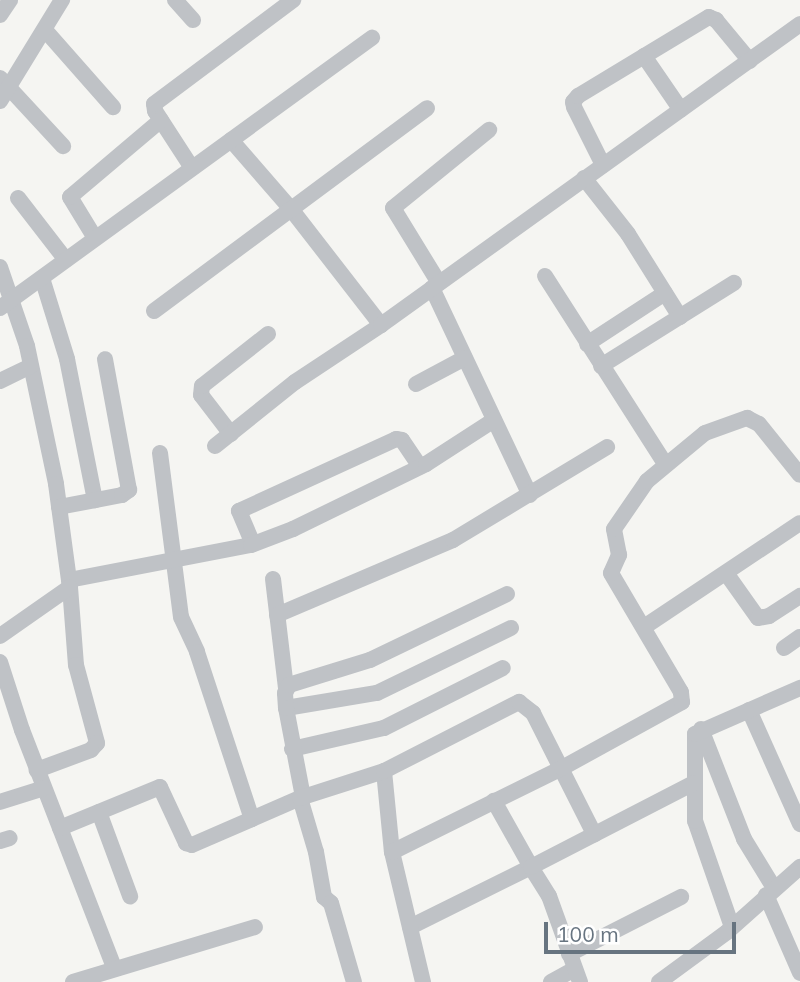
<!DOCTYPE html>
<style>
body{margin:0}
#map{position:relative;width:800px;height:982px;overflow:hidden;background:#f5f5f2;font-family:Mulish,sans-serif}
div>[style]{position:absolute}
[style*='--x']{left:calc(var(--x)*1px);top:calc(var(--y)*1px);width:calc(var(--w)*1px);rotate:calc(var(--a)*1deg)}
.minor>*{height:16px;margin:-8px;padding:0 8px;transform-origin:8px;border-radius:8px;background:#bfc2c6}
span{translate:-50% -50%;white-space:nowrap;text-align:center;line-height:1.15;-webkit-text-stroke:7px #fff;paint-order:stroke}
.scale{position:absolute;left:544px;top:922px;width:192px;height:32px;box-sizing:border-box;border:4px solid #677480;border-top:0;padding-left:9px;font-size:21px;line-height:24px;white-space:nowrap;color:#677480;-webkit-text-stroke:5px #fff;paint-order:stroke}
</style>
<div id="map">
<div class="minor">
<i style="--x:175;--y:0;--w:27;--a:48"></i>
<i style="--x:0;--y:15;--w:18;--a:-56"></i>
<i style="--x:45;--y:30;--w:103;--a:48.6"></i>
<i style="--x:644;--y:56;--w:65;--a:55.6"></i>
<i style="--x:0;--y:78;--w:93;--a:47.2"></i>
<i style="--x:0;--y:101;--w:119;--a:-58.5"></i>
<i style="--x:231;--y:140;--w:91;--a:49"></i>
<i style="--x:291;--y:209;--w:147;--a:52.2"></i>
<i style="--x:603;--y:165;--w:65;--a:-116.6"></i>
<i style="--x:574;--y:107;--w:5;--a:-101"></i>
<i style="--x:573;--y:102;--w:8;--a:-50"></i>
<i style="--x:578;--y:96;--w:153;--a:-31.1"></i>
<i style="--x:709;--y:17;--w:8;--a:23"></i>
<i style="--x:716;--y:20;--w:53;--a:50.3"></i>
<i style="--x:192;--y:168;--w:68;--a:-123"></i>
<i style="--x:155;--y:111;--w:7;--a:-98"></i>
<i style="--x:154;--y:104;--w:174;--a:-36.8"></i>
<i style="--x:584;--y:178;--w:71;--a:51.8"></i>
<i style="--x:628;--y:234;--w:98;--a:57.9"></i>
<i style="--x:18;--y:198;--w:78;--a:52.3"></i>
<i style="--x:95;--y:238;--w:48;--a:-121.4"></i>
<i style="--x:70;--y:197;--w:119;--a:-40.2"></i>
<i style="--x:0;--y:267;--w:83;--a:71.1"></i>
<i style="--x:27;--y:346;--w:141;--a:78.1"></i>
<i style="--x:56;--y:484;--w:104;--a:82.3"></i>
<i style="--x:70;--y:587;--w:78;--a:85.6"></i>
<i style="--x:76;--y:665;--w:81;--a:74.9"></i>
<i style="--x:97;--y:743;--w:9;--a:131"></i>
<i style="--x:91;--y:750;--w:58;--a:159.7"></i>
<i style="--x:545;--y:276;--w:223;--a:57.4"></i>
<i style="--x:42;--y:278;--w:85;--a:72.8"></i>
<i style="--x:67;--y:359;--w:144;--a:78.8"></i>
<i style="--x:439;--y:283;--w:88;--a:-121.5"></i>
<i style="--x:393;--y:208;--w:124;--a:-39.1"></i>
<i style="--x:432;--y:288;--w:229;--a:64.7"></i>
<i style="--x:0;--y:308;--w:460;--a:-36"></i>
<i style="--x:154;--y:311;--w:340;--a:-36.6"></i>
<i style="--x:587;--y:344;--w:93;--a:-33.2"></i>
<i style="--x:601;--y:366;--w:157;--a:-32"></i>
<i style="--x:0;--y:381;--w:34;--a:-26"></i>
<i style="--x:416;--y:384;--w:55;--a:-28"></i>
<i style="--x:231;--y:434;--w:49;--a:-127.6"></i>
<i style="--x:201;--y:395;--w:9;--a:-84"></i>
<i style="--x:202;--y:386;--w:84;--a:-38.2"></i>
<i style="--x:215;--y:446;--w:102;--a:-38.7"></i>
<i style="--x:295;--y:382;--w:103;--a:-33.5"></i>
<i style="--x:381;--y:325;--w:516;--a:-35.69"></i>
<i style="--x:160;--y:453;--w:165;--a:82.7"></i>
<i style="--x:181;--y:617;--w:38;--a:65"></i>
<i style="--x:197;--y:652;--w:176;--a:71.8"></i>
<i style="--x:59;--y:507;--w:64;--a:-10.8"></i>
<i style="--x:122;--y:495;--w:9;--a:-36"></i>
<i style="--x:129;--y:490;--w:133;--a:-100.4"></i>
<i style="--x:253;--y:544;--w:36;--a:-113"></i>
<i style="--x:239;--y:511;--w:173;--a:-24.6"></i>
<i style="--x:396;--y:439;--w:6;--a:9"></i>
<i style="--x:402;--y:440;--w:32;--a:56"></i>
<i style="--x:726;--y:573;--w:55;--a:54.6"></i>
<i style="--x:758;--y:618;--w:11;--a:-10"></i>
<i style="--x:769;--y:616;--w:37;--a:-33"></i>
<i style="--x:273;--y:579;--w:110;--a:83.2"></i>
<i style="--x:69;--y:580;--w:185;--a:-10.9"></i>
<i style="--x:251;--y:545;--w:45;--a:-20.9"></i>
<i style="--x:293;--y:529;--w:148;--a:-26"></i>
<i style="--x:426;--y:464;--w:81;--a:-32.9"></i>
<i style="--x:277;--y:615;--w:191;--a:-23.1"></i>
<i style="--x:453;--y:540;--w:180;--a:-31.1"></i>
<i style="--x:644;--y:627;--w:187;--a:-33.7"></i>
<i style="--x:0;--y:636;--w:85;--a:-35"></i>
<i style="--x:784;--y:648;--w:19;--a:-35"></i>
<i style="--x:0;--y:662;--w:71;--a:72.1"></i>
<i style="--x:22;--y:730;--w:254;--a:68.8"></i>
<i style="--x:286;--y:708;--w:92;--a:-9.4"></i>
<i style="--x:377;--y:693;--w:149;--a:-25.9"></i>
<i style="--x:749;--y:710;--w:125;--a:65.9"></i>
<i style="--x:701;--y:729;--w:118;--a:68.6"></i>
<i style="--x:744;--y:839;--w:57;--a:58.5"></i>
<i style="--x:292;--y:749;--w:94;--a:-12.9"></i>
<i style="--x:384;--y:728;--w:133;--a:-26.8"></i>
<i style="--x:384;--y:771;--w:81;--a:84.4"></i>
<i style="--x:303;--y:797;--w:91;--a:-100.8"></i>
<i style="--x:286;--y:708;--w:15;--a:-94"></i>
<i style="--x:285;--y:693;--w:9;--a:-63"></i>
<i style="--x:289;--y:685;--w:85;--a:-17.2"></i>
<i style="--x:370;--y:660;--w:152;--a:-25.7"></i>
<i style="--x:300;--y:798;--w:56;--a:73.5"></i>
<i style="--x:316;--y:852;--w:46;--a:79.9"></i>
<i style="--x:324;--y:897;--w:9;--a:41"></i>
<i style="--x:331;--y:903;--w:82;--a:73.8"></i>
<i style="--x:0;--y:802;--w:46;--a:-17.7"></i>
<i style="--x:99;--y:812;--w:90;--a:69.7"></i>
<i style="--x:60;--y:828;--w:108;--a:-22.3"></i>
<i style="--x:160;--y:787;--w:62;--a:65.1"></i>
<i style="--x:186;--y:843;--w:6;--a:18"></i>
<i style="--x:192;--y:845;--w:118;--a:-23.5"></i>
<i style="--x:300;--y:798;--w:88;--a:-17.8"></i>
<i style="--x:384;--y:771;--w:152;--a:-27.1"></i>
<i style="--x:519;--y:702;--w:18;--a:38"></i>
<i style="--x:533;--y:713;--w:136;--a:63.2"></i>
<i style="--x:0;--y:841;--w:10;--a:-17"></i>
<i style="--x:766;--y:895;--w:85;--a:66.4"></i>
<i style="--x:410;--y:927;--w:135;--a:-26.4"></i>
<i style="--x:531;--y:867;--w:76;--a:-119.3"></i>
<i style="--x:732;--y:927;--w:112;--a:-109.2"></i>
<i style="--x:695;--y:821;--w:87;--a:-90"></i>
<i style="--x:695;--y:734;--w:115;--a:-23.7"></i>
<i style="--x:569;--y:954;--w:126;--a:-27"></i>
<i style="--x:73;--y:982;--w:190;--a:-16.8"></i>
<i style="--x:423;--y:982;--w:134;--a:-103.4"></i>
<i style="--x:392;--y:852;--w:190;--a:-26.3"></i>
<i style="--x:562;--y:768;--w:137;--a:-28.8"></i>
<i style="--x:682;--y:702;--w:10;--a:-96"></i>
<i style="--x:681;--y:692;--w:138;--a:-120.5"></i>
<i style="--x:611;--y:573;--w:20;--a:-66"></i>
<i style="--x:619;--y:555;--w:26;--a:-101"></i>
<i style="--x:614;--y:529;--w:58;--a:-55.5"></i>
<i style="--x:647;--y:481;--w:75;--a:-39.6"></i>
<i style="--x:705;--y:433;--w:45;--a:-19.7"></i>
<i style="--x:747;--y:418;--w:13;--a:27"></i>
<i style="--x:759;--y:424;--w:65;--a:51.2"></i>
<i style="--x:551;--y:982;--w:26;--a:-29"></i>
<i style="--x:580;--y:982;--w:91;--a:-109.8"></i>
<i style="--x:549;--y:896;--w:34;--a:-122"></i>
<i style="--x:531;--y:867;--w:183;--a:-27.3"></i>
<i style="--x:659;--y:982;--w:84;--a:-36.3"></i>
<i style="--x:727;--y:932;--w:98;--a:-41.7"></i>
</div>
<div class="scale">100 m</div>
</div>
